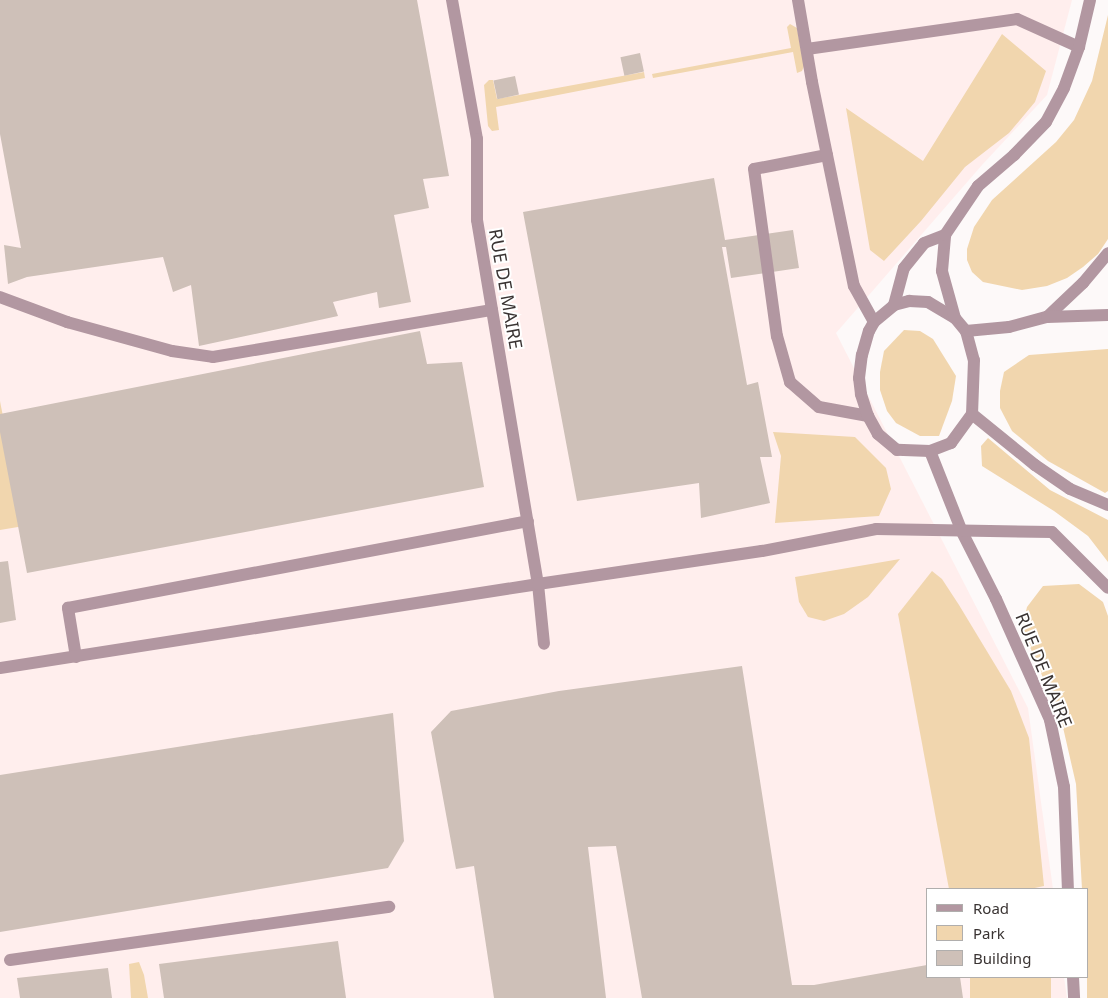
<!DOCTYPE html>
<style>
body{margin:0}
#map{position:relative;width:1108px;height:998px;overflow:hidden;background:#fdf9f9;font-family:"Noto Sans",sans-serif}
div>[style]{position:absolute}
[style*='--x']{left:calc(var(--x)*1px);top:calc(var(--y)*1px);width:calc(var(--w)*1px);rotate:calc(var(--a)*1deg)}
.built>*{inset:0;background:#ffeeed}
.green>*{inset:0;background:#f1d6ae;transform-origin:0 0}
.building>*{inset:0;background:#cec0b8;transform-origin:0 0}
.lane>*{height:12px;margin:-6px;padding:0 6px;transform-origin:6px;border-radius:6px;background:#b297a1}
.street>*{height:12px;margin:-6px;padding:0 6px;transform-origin:6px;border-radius:6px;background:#b297a1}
span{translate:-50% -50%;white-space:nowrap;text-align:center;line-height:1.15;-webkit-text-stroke:4px #fff;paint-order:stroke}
.street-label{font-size:18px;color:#3a3433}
.legend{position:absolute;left:926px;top:888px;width:162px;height:90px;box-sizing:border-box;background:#fff;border:1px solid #b0aead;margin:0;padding:6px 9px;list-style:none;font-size:15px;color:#3a3433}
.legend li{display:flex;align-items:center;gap:10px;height:25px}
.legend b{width:25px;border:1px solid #b0aead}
</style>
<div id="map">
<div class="built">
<i style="clip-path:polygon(0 0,1072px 0,1047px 95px,982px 165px,836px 333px,1028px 708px,1053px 889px,927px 889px,927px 977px,1064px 977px,1067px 998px,0 998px)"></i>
</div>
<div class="green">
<i style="clip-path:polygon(1108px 15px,1108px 239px,1098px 254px,1083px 267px,1067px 278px,1047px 286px,1022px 290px,983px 282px,972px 272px,967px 260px,967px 249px,974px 227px,992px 200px,1056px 142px,1074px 120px,1092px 81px)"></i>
<i style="clip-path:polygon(790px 24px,797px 28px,804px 66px,802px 71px,797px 73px,793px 52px,653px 78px,652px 74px,791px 48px,787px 27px)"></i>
<i style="clip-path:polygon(1002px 34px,1046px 71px,1035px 102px,1009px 133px,965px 167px,921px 221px,884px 261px,870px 250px,846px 108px,923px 161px)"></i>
<i style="clip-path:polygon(644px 72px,645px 78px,496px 107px,499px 130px,492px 131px,488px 126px,484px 85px,489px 80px,493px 80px,497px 99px)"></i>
<i style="clip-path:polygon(904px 330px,920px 331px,933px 339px,956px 376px,952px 401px,939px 436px,920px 436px,896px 423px,887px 411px,880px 390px,880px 372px,884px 351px)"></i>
<i style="clip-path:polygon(1108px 349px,1108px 491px,1105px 493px,1048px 461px,1012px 431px,1000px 408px,1000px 391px,1004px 372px,1029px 355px)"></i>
<i style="clip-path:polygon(0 401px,24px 526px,0 530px)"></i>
<i style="clip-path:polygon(773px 432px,855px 437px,886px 468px,891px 489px,879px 516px,775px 523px,781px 456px)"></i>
<i style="clip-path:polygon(988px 438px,1050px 490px,1108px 520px,1108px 562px,1088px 536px,1054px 511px,982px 466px,981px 446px)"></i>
<i style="clip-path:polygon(900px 559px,868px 597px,844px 614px,824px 621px,808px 617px,799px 602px,795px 577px)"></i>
<i style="clip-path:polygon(932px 571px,942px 579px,959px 605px,1011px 691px,1029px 738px,1044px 886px,1030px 889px,949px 889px,898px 614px)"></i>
<i style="clip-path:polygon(1079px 584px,1103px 602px,1108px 616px,1108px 998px,1087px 998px,1087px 889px,1082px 889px,1076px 784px,1062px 723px,1022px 628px,1027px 607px,1043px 586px)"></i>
<i style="clip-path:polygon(139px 962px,144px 975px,148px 998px,131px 998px,129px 964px)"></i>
<i style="left:970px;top:977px;width:81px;height:21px"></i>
</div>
<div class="building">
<i style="clip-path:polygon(0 0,417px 0,449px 176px,423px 179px,429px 208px,394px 215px,411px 302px,379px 308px,377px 292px,333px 302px,338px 316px,199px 346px,191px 285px,173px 292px,163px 257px,27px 277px,8px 284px,4px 245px,21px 248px,0 134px)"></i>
<i style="left:640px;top:53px;width:19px;height:20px;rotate:78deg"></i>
<i style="left:515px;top:76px;width:19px;height:22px;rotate:78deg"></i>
<i style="clip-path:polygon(714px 178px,725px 240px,793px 230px,799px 268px,731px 278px,726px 247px,722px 247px,747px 385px,758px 382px,772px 457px,760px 457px,770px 503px,701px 518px,699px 483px,577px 501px,523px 212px)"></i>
<i style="clip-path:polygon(420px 331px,427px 364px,462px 362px,484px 487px,27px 573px,0 432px,0 414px)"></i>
<i style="clip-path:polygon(8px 561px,16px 620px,0 623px,0 562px)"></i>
<i style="clip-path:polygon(742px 666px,792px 985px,814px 985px,927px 965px,927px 977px,960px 977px,963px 998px,642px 998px,616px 846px,588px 847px,606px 998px,494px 998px,474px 866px,456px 869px,431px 732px,451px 711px,559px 691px)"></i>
<i style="clip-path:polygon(393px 713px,404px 841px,388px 868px,0 932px,0 775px)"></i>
<i style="clip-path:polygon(338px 941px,346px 998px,164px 998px,159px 964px)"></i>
<i style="clip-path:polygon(108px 968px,112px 998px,20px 998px,17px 978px)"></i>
</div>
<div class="lane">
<i style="--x:807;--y:49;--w:212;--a:-8.1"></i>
<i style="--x:1017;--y:19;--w:68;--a:24.3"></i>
<i style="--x:827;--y:155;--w:74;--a:169.1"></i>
<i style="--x:754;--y:169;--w:169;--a:82.2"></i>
<i style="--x:777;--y:336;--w:48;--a:74.2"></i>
<i style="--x:790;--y:382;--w:38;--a:41"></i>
<i style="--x:819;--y:407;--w:50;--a:10.4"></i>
<i style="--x:0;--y:297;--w:72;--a:20.5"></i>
<i style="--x:67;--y:322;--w:109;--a:15.4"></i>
<i style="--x:172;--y:351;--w:41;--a:8.3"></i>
<i style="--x:213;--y:357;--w:283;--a:-9.6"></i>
<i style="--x:538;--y:584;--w:60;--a:84.3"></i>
<i style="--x:76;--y:657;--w:50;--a:-99.3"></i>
<i style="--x:68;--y:608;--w:468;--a:-10.7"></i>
<i style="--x:10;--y:960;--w:383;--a:-8"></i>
</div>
<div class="street">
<i style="--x:452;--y:0;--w:141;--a:79.8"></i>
<i style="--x:477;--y:139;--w:81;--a:90"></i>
<i style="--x:477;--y:220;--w:369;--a:80.5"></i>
<i style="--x:798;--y:0;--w:83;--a:80.3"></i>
<i style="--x:812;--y:82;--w:208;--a:78.4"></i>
<i style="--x:854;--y:286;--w:41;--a:60.9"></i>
<i style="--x:909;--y:301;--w:19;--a:3"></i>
<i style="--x:928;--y:302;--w:31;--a:31"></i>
<i style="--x:955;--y:318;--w:17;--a:50"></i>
<i style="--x:966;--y:331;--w:30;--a:75"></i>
<i style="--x:974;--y:360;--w:54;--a:92.1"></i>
<i style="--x:972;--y:414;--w:36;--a:126"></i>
<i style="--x:951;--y:443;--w:22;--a:159"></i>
<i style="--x:930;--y:451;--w:33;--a:-178"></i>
<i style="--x:897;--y:450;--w:25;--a:-140"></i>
<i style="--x:878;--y:434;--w:21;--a:-119"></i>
<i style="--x:868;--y:416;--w:23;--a:-108"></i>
<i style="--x:861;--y:394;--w:16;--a:-97"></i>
<i style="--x:859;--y:378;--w:23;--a:-83"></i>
<i style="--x:862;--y:355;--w:25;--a:-74"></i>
<i style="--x:869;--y:331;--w:10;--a:-61"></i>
<i style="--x:874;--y:322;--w:26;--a:-40"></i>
<i style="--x:894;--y:305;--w:16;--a:-15"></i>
<i style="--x:894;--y:305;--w:38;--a:-75"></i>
<i style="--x:904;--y:268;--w:32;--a:-51"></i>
<i style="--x:924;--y:243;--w:22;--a:-21"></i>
<i style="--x:1047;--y:317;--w:50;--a:-43.4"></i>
<i style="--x:1083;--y:283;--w:39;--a:-50"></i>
<i style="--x:955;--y:318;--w:49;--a:-105.5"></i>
<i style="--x:942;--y:271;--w:36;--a:-85"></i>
<i style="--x:945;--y:235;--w:59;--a:-56"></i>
<i style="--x:978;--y:186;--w:48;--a:-40.7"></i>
<i style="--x:1014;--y:155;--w:46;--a:-45.9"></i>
<i style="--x:1046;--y:122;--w:38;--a:-62"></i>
<i style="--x:1064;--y:88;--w:44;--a:-69.9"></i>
<i style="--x:1079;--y:47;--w:48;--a:-76.8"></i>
<i style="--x:966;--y:331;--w:43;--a:-5.3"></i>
<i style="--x:1009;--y:327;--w:39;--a:-15"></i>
<i style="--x:1047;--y:317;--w:61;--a:-1.9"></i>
<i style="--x:972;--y:414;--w:81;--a:39"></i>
<i style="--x:1035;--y:465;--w:42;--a:34.4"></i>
<i style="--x:1070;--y:489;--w:41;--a:22.8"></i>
<i style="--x:930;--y:451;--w:87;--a:68.4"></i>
<i style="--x:962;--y:532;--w:75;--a:63.1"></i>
<i style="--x:996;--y:599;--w:133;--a:65.9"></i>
<i style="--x:1050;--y:720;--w:68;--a:78.2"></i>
<i style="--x:1064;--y:787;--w:102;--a:87.8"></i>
<i style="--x:0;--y:668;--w:545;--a:-8.87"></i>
<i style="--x:538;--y:584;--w:226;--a:-8.4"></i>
<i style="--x:762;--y:551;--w:116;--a:-10.9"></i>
<i style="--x:876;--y:529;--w:176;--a:1"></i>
<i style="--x:1052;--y:532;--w:79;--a:45"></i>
<i style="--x:1073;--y:977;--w:21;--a:87"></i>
</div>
<div class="street-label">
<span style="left:506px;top:289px;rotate:80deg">RUE DE MAIRE</span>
<span style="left:1044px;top:670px;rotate:68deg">RUE DE MAIRE</span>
</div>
<ul class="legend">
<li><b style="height:6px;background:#b297a1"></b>Road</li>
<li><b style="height:14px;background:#f1d6ae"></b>Park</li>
<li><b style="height:14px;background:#cec0b8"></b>Building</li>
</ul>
</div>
